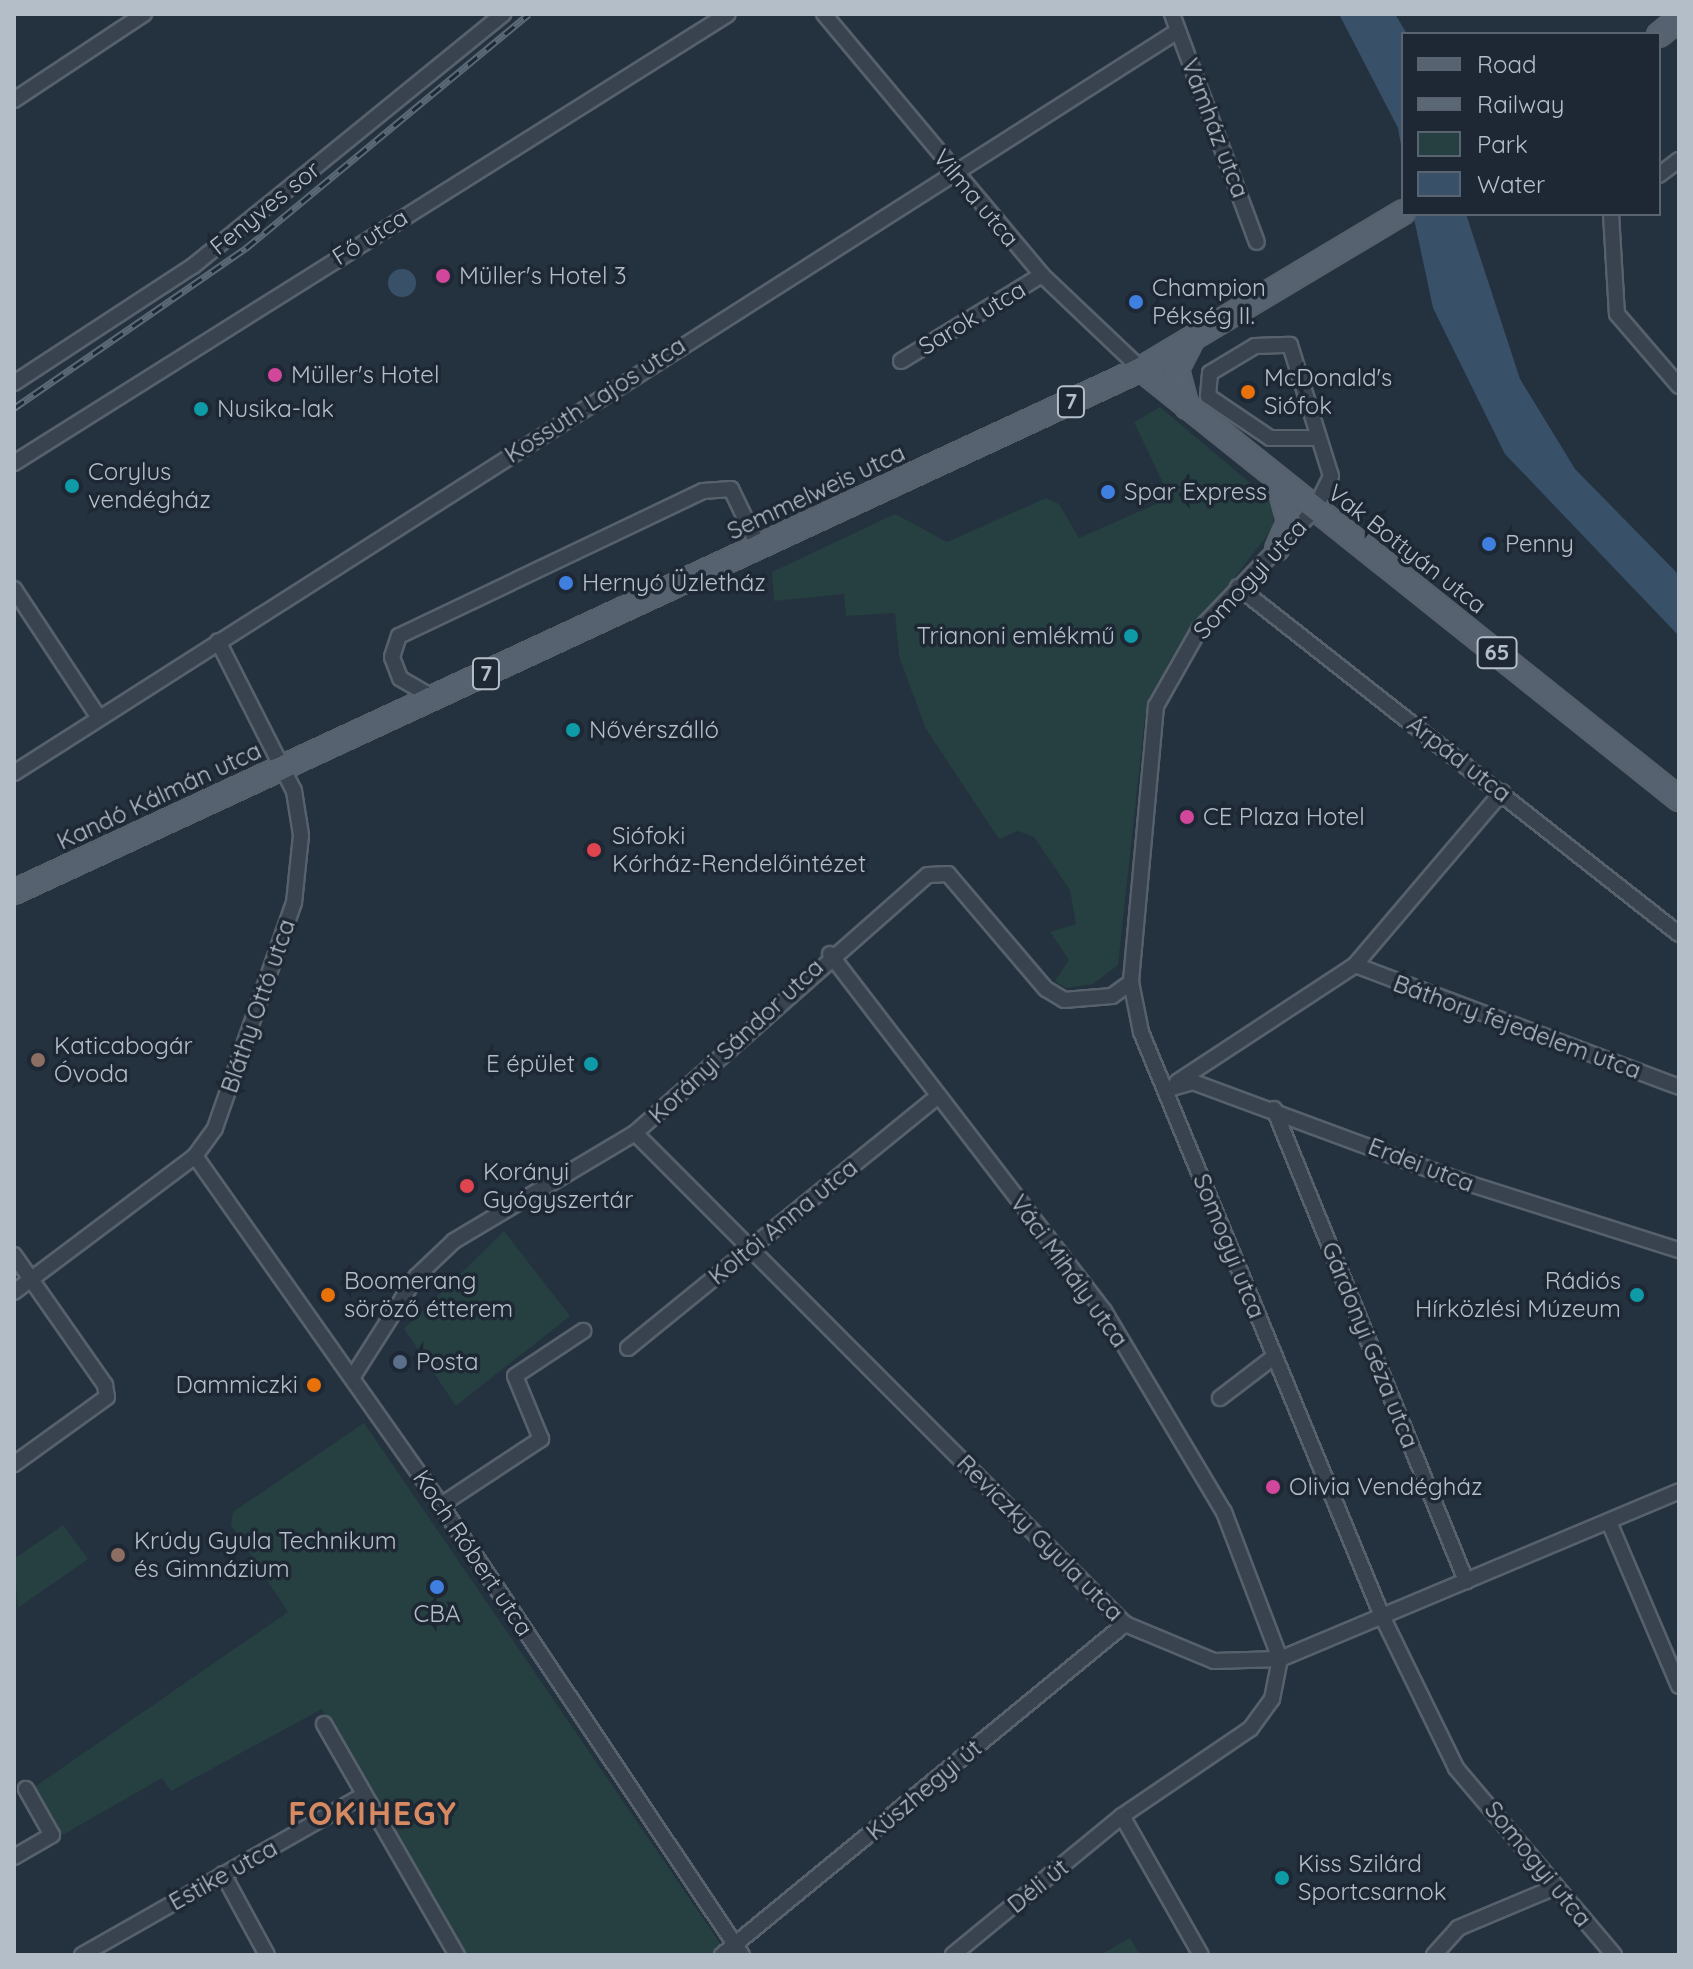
<!DOCTYPE html>
<meta charset="utf-8">
<style>
body{margin:0}
#map{position:relative;width:1693px;height:1969px;overflow:hidden;background:#24323f;font-family:Quicksand,sans-serif}
div>[style]{position:absolute}
[style*='--x']{left:calc(var(--x)*1px);top:calc(var(--y)*1px);width:calc(var(--w)*1px);rotate:calc(var(--a)*1deg)}
.green>*{inset:0;background:#263f40}
.water>*{inset:0;background:#385168}
.round{border-radius:50%}
.roads{filter:drop-shadow(2px 0 #56616c) drop-shadow(-2px 0 #56616c) drop-shadow(0 2px #56616c) drop-shadow(0 -2px #56616c)}
.minor>*{height:14px;margin:-7px;padding:0 7px;transform-origin:7px;border-radius:7px;background:#38434f}
.primary>*{height:22px;margin:-11px;padding:0 11px;transform-origin:11px;border-radius:11px;background:#56626f}
.rail>*{height:7px;margin-top:-3.5px;transform-origin:0;background:repeating-linear-gradient(90deg,#1d2834 0 12px,#5a6876 0 24px);box-sizing:border-box;border-block:2px solid #5a6876}
.dots>*{width:22px;height:22px;translate:-50% -50%;box-sizing:border-box;border:4px solid #1d2834;border-radius:50%}
span{translate:-50% -50%;white-space:nowrap;text-align:center;line-height:1.15;-webkit-text-stroke:7px #1d2834;paint-order:stroke}
.shield-label span{padding:2px 6px;background:#1d2834;border:2px solid;border-radius:6px;-webkit-text-stroke-width:0}
.shield-label{font-size:22px;color:#b4bec9;font-weight:700}
.street-label{font-size:24px;color:#b4bec9}
.poi-label{font-size:24px;color:#b4bec9}
.left{translate:0 -50%;text-align:left}
.right{translate:-100% -50%;text-align:right}
.district-label{font-size:32px;color:#d78a61;font-weight:700;letter-spacing:2px}
.frame{position:absolute;inset:0;border:16px solid #b4bec9;pointer-events:none}
.legend{position:absolute;left:1401px;top:32px;width:260px;height:184px;box-sizing:border-box;background:#1d2834;border:2px solid #596470;margin:0;padding:10px 14px;list-style:none;font-size:24px;color:#b4bec9}
.legend li{display:flex;align-items:center;gap:16px;height:40px}
.legend b{width:40px;border:2px solid #596470}
</style>
<div id="map">
<div class="green">
<i style="clip-path:polygon(1160px 407px,1261px 492px,1273px 505px,1273px 528px,1170px 660px,1145px 717px,1118px 965px,1093px 984px,1066px 988px,1055px 981px,1069px 960px,1050px 932px,1076px 924px,1070px 890px,1034px 837px,1018px 831px,999px 839px,926px 729px,899px 656px,895px 613px,846px 616px,844px 594px,774px 601px,772px 572px,895px 514px,947px 542px,1046px 498px,1059px 504px,1079px 538px,1170px 498px,1134px 422px)"></i>
<i style="clip-path:polygon(504px 1231px,570px 1316px,456px 1406px,404px 1329px)"></i>
<i style="clip-path:polygon(364px 1423px,722px 1946px,711px 1955px,463px 1955px,322px 1709px,171px 1791px,162px 1778px,59px 1837px,33px 1788px,288px 1612px,231px 1525px,233px 1512px)"></i>
<i style="clip-path:polygon(63px 1525px,88px 1559px,18px 1608px,14px 1559px)"></i>
<i style="clip-path:polygon(1130px 1938px,1140px 1955px,1100px 1955px)"></i>
</div>
<div class="water">
<i style="clip-path:polygon(1339px 14px,1395px 14px,1407px 34px,1403px 157px,1398px 128px)"></i>
<i style="clip-path:polygon(1413px 214px,1466px 214px,1520px 379px,1575px 469px,1679px 575px,1679px 636px,1505px 454px,1433px 308px)"></i>
<i class="round" style="left:388px;top:269px;width:28px;height:28px"></i>
</div>
<div class="roads">
<div class="minor">
<i style="--x:824;--y:14;--w:340;--a:50.1"></i>
<i style="--x:1042;--y:275;--w:137;--a:43.5"></i>
<i style="--x:1172;--y:14;--w:243;--a:69.6"></i>
<i style="--x:14;--y:100;--w:156;--a:-33.5"></i>
<i style="--x:1659;--y:175;--w:25;--a:-37"></i>
<i style="--x:1611;--y:214;--w:100;--a:86.6"></i>
<i style="--x:1617;--y:314;--w:95;--a:49.3"></i>
<i style="--x:901;--y:361;--w:165;--a:-31.4"></i>
<i style="--x:14;--y:383;--w:214;--a:-33.2"></i>
<i style="--x:193;--y:266;--w:400;--a:-39.1"></i>
<i style="--x:1317;--y:438;--w:47;--a:180"></i>
<i style="--x:1270;--y:438;--w:75;--a:-145.9"></i>
<i style="--x:1208;--y:396;--w:23;--a:-85"></i>
<i style="--x:1210;--y:373;--w:52;--a:-31"></i>
<i style="--x:1255;--y:346;--w:35;--a:-2"></i>
<i style="--x:1290;--y:345;--w:137;--a:72.6"></i>
<i style="--x:1331;--y:476;--w:37;--a:116"></i>
<i style="--x:1315;--y:509;--w:168;--a:133.8"></i>
<i style="--x:1199;--y:630;--w:87;--a:119.5"></i>
<i style="--x:1156;--y:706;--w:277;--a:95.2"></i>
<i style="--x:1131;--y:982;--w:51;--a:78.7"></i>
<i style="--x:1141;--y:1032;--w:632;--a:67.58"></i>
<i style="--x:1382;--y:1616;--w:169;--a:64"></i>
<i style="--x:1456;--y:1768;--w:245;--a:49.8"></i>
<i style="--x:14;--y:463;--w:843;--a:-32.16"></i>
<i style="--x:1238;--y:587;--w:561;--a:38.2"></i>
<i style="--x:14;--y:589;--w:154;--a:56.6"></i>
<i style="--x:434;--y:698;--w:39;--a:-150"></i>
<i style="--x:400;--y:678;--w:22;--a:-111"></i>
<i style="--x:392;--y:657;--w:22;--a:-72"></i>
<i style="--x:399;--y:636;--w:337;--a:-25.5"></i>
<i style="--x:703;--y:491;--w:28;--a:-4"></i>
<i style="--x:731;--y:489;--w:64;--a:64.2"></i>
<i style="--x:14;--y:773;--w:1380;--a:-32.52"></i>
<i style="--x:830;--y:954;--w:450;--a:52.5"></i>
<i style="--x:1104;--y:1311;--w:234;--a:59.2"></i>
<i style="--x:1224;--y:1512;--w:157;--a:69.1"></i>
<i style="--x:1280;--y:1659;--w:41;--a:101.3"></i>
<i style="--x:1272;--y:1699;--w:37;--a:126"></i>
<i style="--x:1250;--y:1729;--w:155;--a:145.8"></i>
<i style="--x:1122;--y:1816;--w:219;--a:140.6"></i>
<i style="--x:1355;--y:965;--w:346;--a:20.6"></i>
<i style="--x:1177;--y:1082;--w:213;--a:-33.3"></i>
<i style="--x:1355;--y:965;--w:227;--a:-49.6"></i>
<i style="--x:1165;--y:1090;--w:29;--a:-16"></i>
<i style="--x:1193;--y:1082;--w:286;--a:20.3"></i>
<i style="--x:1461;--y:1181;--w:229;--a:17.6"></i>
<i style="--x:1274;--y:1109;--w:510;--a:67.86"></i>
<i style="--x:635;--y:1133;--w:694;--a:45.06"></i>
<i style="--x:1125;--y:1624;--w:96;--a:22.6"></i>
<i style="--x:1214;--y:1661;--w:66;--a:-1.7"></i>
<i style="--x:1280;--y:1659;--w:433;--a:-22.8"></i>
<i style="--x:195;--y:1156;--w:427;--a:54.8"></i>
<i style="--x:441;--y:1505;--w:541;--a:56.22"></i>
<i style="--x:14;--y:1255;--w:159;--a:55"></i>
<i style="--x:105;--y:1385;--w:12;--a:81"></i>
<i style="--x:107;--y:1397;--w:115;--a:144.2"></i>
<i style="--x:14;--y:1292;--w:226;--a:-36.9"></i>
<i style="--x:195;--y:1156;--w:34;--a:-54"></i>
<i style="--x:215;--y:1128;--w:238;--a:-70.7"></i>
<i style="--x:294;--y:903;--w:68;--a:-84.1"></i>
<i style="--x:301;--y:835;--w:45;--a:-99"></i>
<i style="--x:294;--y:791;--w:168;--a:-116.9"></i>
<i style="--x:628;--y:1348;--w:400;--a:-39.1"></i>
<i style="--x:352;--y:1378;--w:120;--a:-57.6"></i>
<i style="--x:416;--y:1277;--w:52;--a:-43.5"></i>
<i style="--x:454;--y:1241;--w:211;--a:-30.8"></i>
<i style="--x:635;--y:1133;--w:390;--a:-41.4"></i>
<i style="--x:928;--y:875;--w:20;--a:-3"></i>
<i style="--x:948;--y:874;--w:151;--a:49.6"></i>
<i style="--x:1046;--y:989;--w:21;--a:31"></i>
<i style="--x:1064;--y:1000;--w:48;--a:-4.8"></i>
<i style="--x:1112;--y:996;--w:24;--a:-36"></i>
<i style="--x:1220;--y:1398;--w:69;--a:-37.4"></i>
<i style="--x:441;--y:1505;--w:120;--a:-33.4"></i>
<i style="--x:541;--y:1439;--w:68;--a:-112.4"></i>
<i style="--x:515;--y:1376;--w:82;--a:-33.5"></i>
<i style="--x:1609;--y:1522;--w:178;--a:66.9"></i>
<i style="--x:324;--y:1724;--w:267;--a:60.1"></i>
<i style="--x:1122;--y:1816;--w:160;--a:60.4"></i>
<i style="--x:14;--y:1857;--w:44;--a:-30.1"></i>
<i style="--x:52;--y:1835;--w:53;--a:-119.5"></i>
<i style="--x:223;--y:1874;--w:92;--a:61.5"></i>
<i style="--x:82;--y:1955;--w:324;--a:-29.6"></i>
<i style="--x:722;--y:1955;--w:522;--a:-39.4"></i>
<i style="--x:1434;--y:1955;--w:36;--a:-48"></i>
<i style="--x:1458;--y:1928;--w:103;--a:-22.8"></i>
</div>
<div class="primary">
<i style="--x:1659;--y:35;--w:26;--a:-39"></i>
<i style="--x:1141;--y:369;--w:689;--a:38.63"></i>
<i style="--x:1187;--y:407;--w:39;--a:-105"></i>
<i style="--x:1177;--y:369;--w:33;--a:-63"></i>
<i style="--x:1277;--y:549;--w:30;--a:-66"></i>
<i style="--x:1289;--y:522;--w:42;--a:-105"></i>
<i style="--x:14;--y:892;--w:1242;--a:-24.89"></i>
<i style="--x:1141;--y:369;--w:305;--a:-30.9"></i>
</div>
</div>
<div class="rail">
<i style="--x:14;--y:408;--w:282;--a:-34.6"></i>
<i style="--x:246;--y:248;--w:367;--a:-39.6"></i>
</div>
<div class="dots">
<i style="left:443px;top:276px;background:#d1479c"></i>
<i style="left:1136px;top:302px;background:#3f7fe0"></i>
<i style="left:275px;top:375px;background:#d1479c"></i>
<i style="left:1248px;top:392px;background:#e8710a"></i>
<i style="left:201px;top:409px;background:#0f9aa8"></i>
<i style="left:72px;top:486px;background:#0f9aa8"></i>
<i style="left:1108px;top:492px;background:#3f7fe0"></i>
<i style="left:1489px;top:544px;background:#3f7fe0"></i>
<i style="left:566px;top:583px;background:#3f7fe0"></i>
<i style="left:1131px;top:636px;background:#0f9aa8"></i>
<i style="left:573px;top:730px;background:#0f9aa8"></i>
<i style="left:1187px;top:817px;background:#d1479c"></i>
<i style="left:594px;top:850px;background:#e0444e"></i>
<i style="left:38px;top:1060px;background:#8d6e63"></i>
<i style="left:591px;top:1064px;background:#0f9aa8"></i>
<i style="left:467px;top:1186px;background:#e0444e"></i>
<i style="left:328px;top:1295px;background:#e8710a"></i>
<i style="left:1637px;top:1295px;background:#0f9aa8"></i>
<i style="left:400px;top:1362px;background:#5c6f8a"></i>
<i style="left:314px;top:1385px;background:#e8710a"></i>
<i style="left:1273px;top:1487px;background:#d1479c"></i>
<i style="left:118px;top:1555px;background:#8d6e63"></i>
<i style="left:437px;top:1587px;background:#3f7fe0"></i>
<i style="left:1282px;top:1878px;background:#0f9aa8"></i>
</div>
<div class="shield-label">
<span style="left:1071px;top:402px">7</span>
<span style="left:1497px;top:653px">65</span>
<span style="left:486px;top:674px">7</span>
</div>
<div class="street-label">
<span style="left:1215px;top:128px;rotate:69deg">Vámház utca</span>
<span style="left:976px;top:198px;rotate:50deg">Vilma utca</span>
<span style="left:265px;top:208px;rotate:-39deg">Fenyves sor</span>
<span style="left:370px;top:237px;rotate:-32deg">Fő utca</span>
<span style="left:972px;top:318px;rotate:-31deg">Sarok utca</span>
<span style="left:595px;top:400px;rotate:-33deg">Kossuth Lajos utca</span>
<span style="left:816px;top:492px;rotate:-25deg">Semmelweis utca</span>
<span style="left:1407px;top:549px;rotate:38deg">Vak Bottyán utca</span>
<span style="left:1250px;top:579px;rotate:-47deg">Somogyi utca</span>
<span style="left:1459px;top:759px;rotate:38deg">Árpád utca</span>
<span style="left:159px;top:796px;rotate:-25deg">Kandó Kálmán utca</span>
<span style="left:258px;top:1006px;rotate:-71deg">Bláthy Ottó utca</span>
<span style="left:1517px;top:1027px;rotate:20deg">Báthory fejedelem utca</span>
<span style="left:736px;top:1041px;rotate:-43deg">Korányi Sándor utca</span>
<span style="left:1421px;top:1165px;rotate:21deg">Erdei utca</span>
<span style="left:783px;top:1222px;rotate:-39deg">Koltói Anna utca</span>
<span style="left:1229px;top:1246px;rotate:68deg">Somogyi utca</span>
<span style="left:1069px;top:1271px;rotate:54deg">Váci Mihály utca</span>
<span style="left:1370px;top:1345px;rotate:68deg">Gárdonyi Géza utca</span>
<span style="left:1040px;top:1538px;rotate:45deg">Reviczky Gyula utca</span>
<span style="left:473px;top:1553px;rotate:56deg">Koch Róbert utca</span>
<span style="left:924px;top:1790px;rotate:-40deg">Küszhegyi út</span>
<span style="left:1538px;top:1864px;rotate:51deg">Somogyi utca</span>
<span style="left:223px;top:1875px;rotate:-29deg">Estike utca</span>
<span style="left:1038px;top:1886px;rotate:-39deg">Déli út</span>
</div>
<div class="poi-label">
<span class="left" style="left:459px;top:276px">Müller's Hotel 3</span>
<span class="left" style="left:1152px;top:302px">Champion<br>Pékség II.</span>
<span class="left" style="left:291px;top:375px">Müller's Hotel</span>
<span class="left" style="left:1264px;top:392px">McDonald's<br>Siófok</span>
<span class="left" style="left:217px;top:409px">Nusika-lak</span>
<span class="left" style="left:88px;top:486px">Corylus<br>vendégház</span>
<span class="left" style="left:1124px;top:492px">Spar Express</span>
<span class="left" style="left:1505px;top:544px">Penny</span>
<span class="left" style="left:582px;top:583px">Hernyó Üzletház</span>
<span class="right" style="left:1115px;top:636px">Trianoni emlékmű</span>
<span class="left" style="left:589px;top:730px">Nővérszálló</span>
<span class="left" style="left:1203px;top:817px">CE Plaza Hotel</span>
<span class="left" style="left:612px;top:850px">Siófoki<br>Kórház-Rendelőintézet</span>
<span class="left" style="left:54px;top:1060px">Katicabogár<br>Óvoda</span>
<span class="right" style="left:575px;top:1064px">E épület</span>
<span class="left" style="left:483px;top:1186px">Korányi<br>Gyógyszertár</span>
<span class="left" style="left:344px;top:1295px">Boomerang<br>söröző étterem</span>
<span class="right" style="left:1621px;top:1295px">Rádiós<br>Hírközlési Múzeum</span>
<span class="left" style="left:416px;top:1362px">Posta</span>
<span class="right" style="left:298px;top:1385px">Dammiczki</span>
<span class="left" style="left:1289px;top:1487px">Olivia Vendégház</span>
<span class="left" style="left:134px;top:1555px">Krúdy Gyula Technikum<br>és Gimnázium</span>
<span style="left:437px;top:1614px">CBA</span>
<span class="left" style="left:1298px;top:1878px">Kiss Szilárd<br>Sportcsarnok</span>
</div>
<div class="district-label">
<span style="left:373px;top:1813px">FOKIHEGY</span>
</div>
<div class="frame"></div>
<ul class="legend">
<li><b style="height:10px;background:#56626f"></b>Road</li>
<li><b style="height:10px;background:#5a6876"></b>Railway</li>
<li><b style="height:22px;background:#263f40"></b>Park</li>
<li><b style="height:22px;background:#385168"></b>Water</li>
</ul>
</div>
